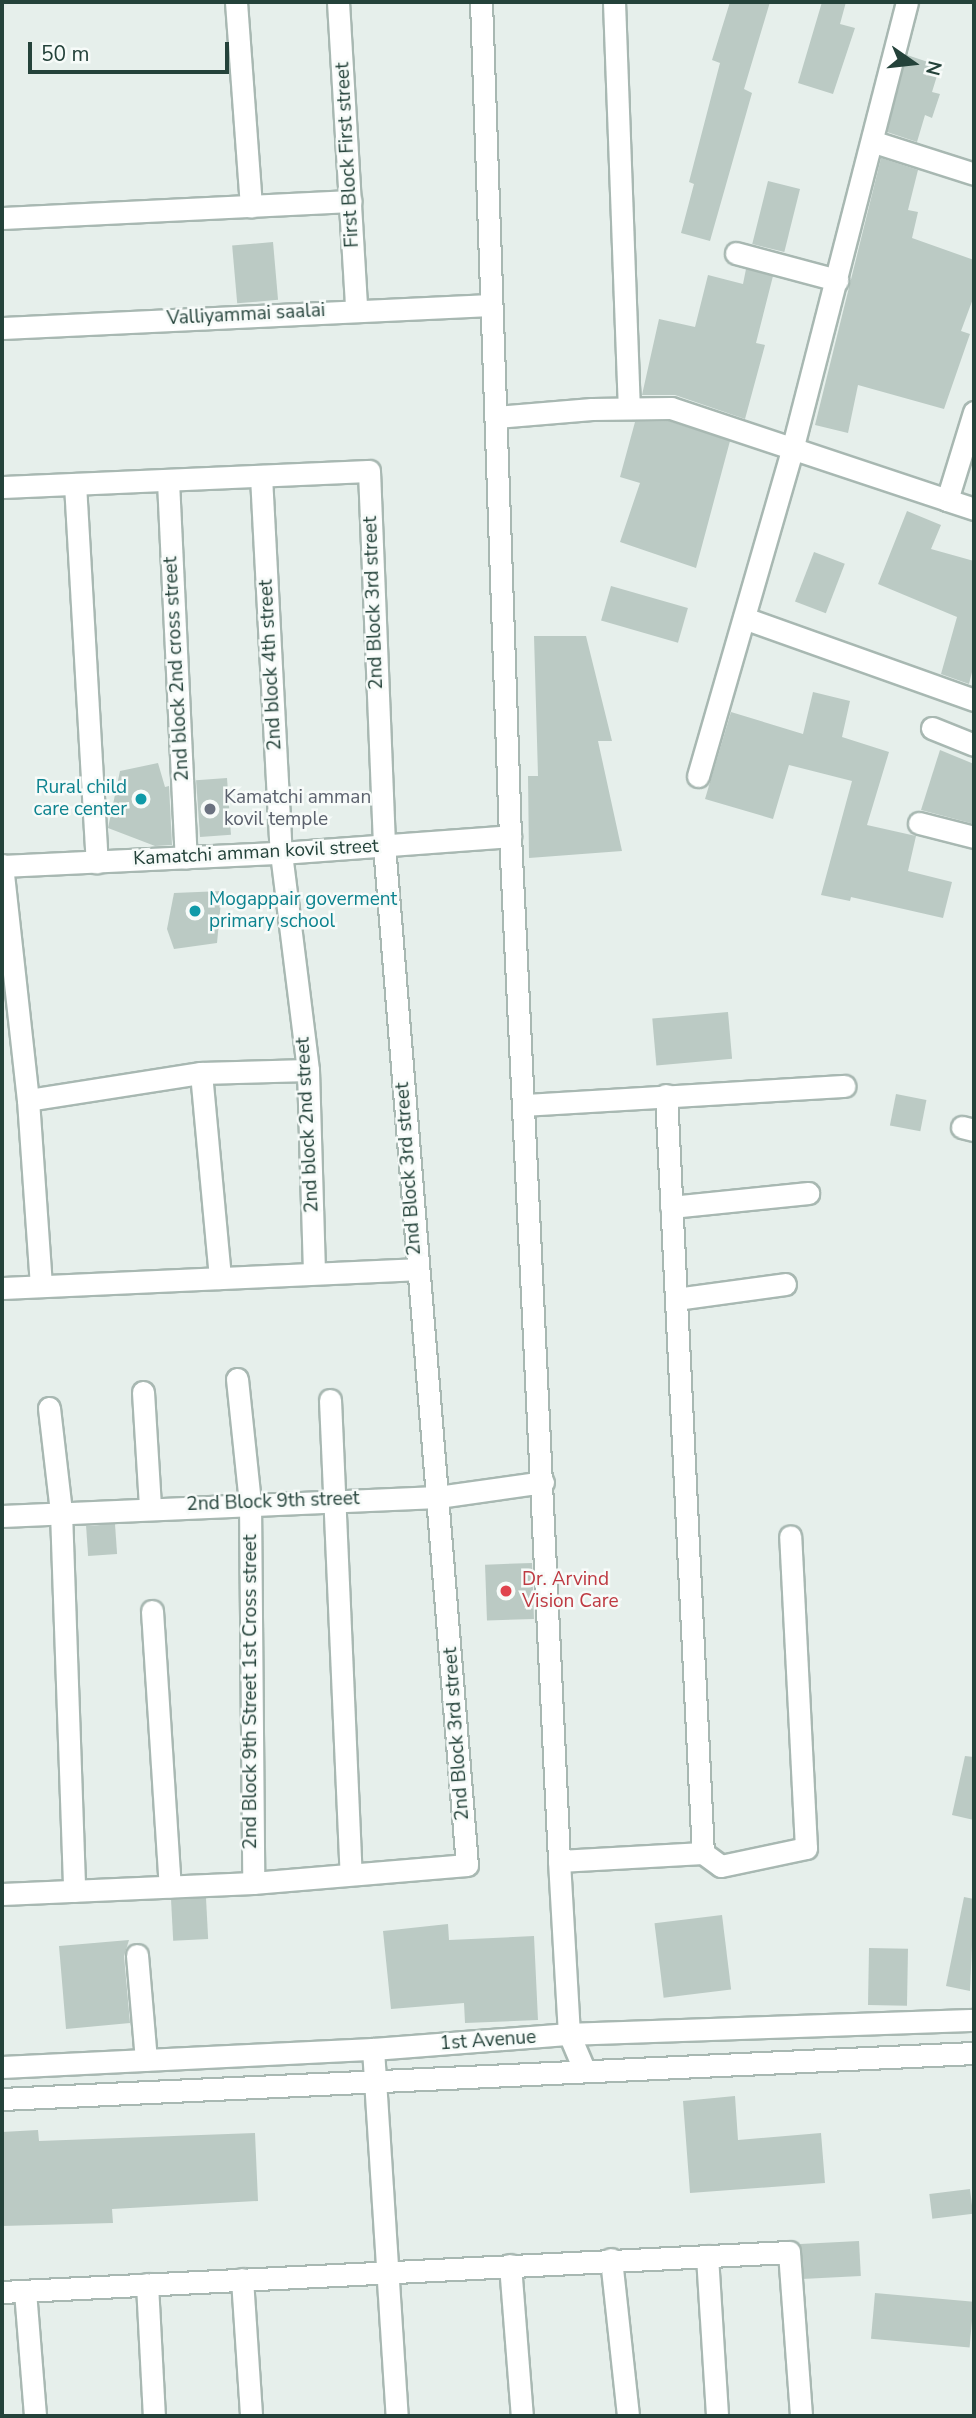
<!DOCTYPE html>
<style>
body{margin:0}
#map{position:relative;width:976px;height:2418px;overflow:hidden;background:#e6efeb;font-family:"Nunito Sans",sans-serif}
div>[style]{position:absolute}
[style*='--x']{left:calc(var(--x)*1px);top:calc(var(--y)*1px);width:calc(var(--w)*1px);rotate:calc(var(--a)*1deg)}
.building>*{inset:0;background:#bbcac4;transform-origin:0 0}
.roads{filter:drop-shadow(2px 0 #a8b8b2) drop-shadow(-2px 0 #a8b8b2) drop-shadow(0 2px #a8b8b2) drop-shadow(0 -2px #a8b8b2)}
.minor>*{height:21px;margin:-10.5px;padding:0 10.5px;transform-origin:10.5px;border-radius:10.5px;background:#fff}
.secondary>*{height:21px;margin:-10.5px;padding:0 10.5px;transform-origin:10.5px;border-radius:10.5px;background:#fff}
.dots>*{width:19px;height:19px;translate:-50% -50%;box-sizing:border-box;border:4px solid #f7fbf9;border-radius:50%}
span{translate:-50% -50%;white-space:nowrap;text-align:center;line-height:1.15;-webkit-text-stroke:5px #f7fbf9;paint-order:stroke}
.street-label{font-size:19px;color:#24423a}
.culture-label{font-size:19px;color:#0d838f}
.right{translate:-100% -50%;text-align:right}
.left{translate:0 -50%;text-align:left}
.worship-label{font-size:19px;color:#5b616d}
.health-label{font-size:19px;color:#be3a42}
.frame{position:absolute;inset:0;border:4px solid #24423a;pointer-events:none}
.north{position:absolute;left:878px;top:28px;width:70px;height:70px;-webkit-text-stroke:5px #f7fbf9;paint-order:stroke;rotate:104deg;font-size:19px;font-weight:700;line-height:28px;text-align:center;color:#24423a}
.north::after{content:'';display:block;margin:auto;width:24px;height:32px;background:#24423a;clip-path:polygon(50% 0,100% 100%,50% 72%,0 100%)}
.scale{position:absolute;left:28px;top:42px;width:201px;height:32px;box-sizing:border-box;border:4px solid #24423a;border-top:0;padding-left:9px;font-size:21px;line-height:24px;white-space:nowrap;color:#24423a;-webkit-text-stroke:5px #f7fbf9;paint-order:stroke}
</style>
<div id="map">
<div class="building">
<i style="clip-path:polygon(730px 2px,770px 2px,744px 89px,752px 93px,710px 241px,681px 233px,694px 184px,689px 182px,720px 63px,712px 60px)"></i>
<i style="clip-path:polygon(822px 2px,846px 2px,840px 24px,855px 28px,833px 94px,798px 83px)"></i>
<i style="clip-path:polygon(907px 55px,940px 66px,932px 92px,940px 94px,932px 118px,925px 115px,917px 142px,887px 132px)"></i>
<i style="clip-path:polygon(881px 158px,918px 170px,908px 210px,918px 212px,912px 238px,974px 260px,974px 296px,961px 331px,970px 334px,944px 409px,858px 385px,848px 433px,815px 425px)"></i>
<i style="left:768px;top:181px;width:33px;height:65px;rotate:14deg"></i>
<i style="left:273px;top:242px;width:58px;height:41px;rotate:85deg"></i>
<i style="clip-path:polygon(746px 269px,773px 276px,756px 343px,765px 345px,745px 419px,675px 395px,642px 395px,659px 319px,695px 327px,708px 275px,743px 284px)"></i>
<i style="clip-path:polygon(669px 421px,730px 441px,696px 568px,620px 542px,640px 483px,620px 477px,635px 422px)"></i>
<i style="clip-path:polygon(907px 511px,941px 525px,931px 549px,974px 561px,974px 664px,969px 684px,941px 674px,957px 617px,878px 584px)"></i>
<i style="left:814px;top:552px;width:33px;height:53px;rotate:21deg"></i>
<i style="left:611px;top:586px;width:80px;height:36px;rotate:16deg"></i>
<i style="clip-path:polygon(534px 636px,586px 636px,612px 741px,598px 741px,622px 851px,529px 858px,528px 776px,538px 776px)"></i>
<i style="clip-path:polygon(813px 692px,850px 701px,842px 737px,889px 752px,867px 825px,916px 836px,908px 871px,952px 882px,943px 918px,851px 897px,850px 901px,821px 895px,852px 781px,789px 765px,773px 819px,705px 799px,731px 712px,803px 734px)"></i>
<i style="clip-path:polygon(940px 750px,974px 764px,974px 824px,921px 810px)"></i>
<i style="clip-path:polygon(158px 763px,165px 787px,169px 786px,172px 845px,155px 846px,108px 828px,120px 771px)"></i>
<i style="left:227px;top:778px;width:57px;height:31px;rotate:86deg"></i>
<i style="clip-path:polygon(222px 891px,217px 943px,174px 949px,167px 929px,174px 893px)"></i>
<i style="left:728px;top:1012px;width:47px;height:76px;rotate:85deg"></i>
<i style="left:896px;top:1094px;width:31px;height:32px;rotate:11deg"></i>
<i style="left:115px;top:1524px;width:30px;height:29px;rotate:86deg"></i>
<i style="left:532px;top:1563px;width:56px;height:47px;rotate:88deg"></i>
<i style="clip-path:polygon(965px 1756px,974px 1757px,974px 1820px,952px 1815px)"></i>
<i style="clip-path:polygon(964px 1897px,974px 1899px,970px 1991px,946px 1986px)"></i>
<i style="left:206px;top:1898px;width:41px;height:35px;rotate:87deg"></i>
<i style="left:722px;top:1915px;width:75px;height:68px;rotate:83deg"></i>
<i style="clip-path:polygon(448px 1924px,449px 1940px,534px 1936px,538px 2020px,465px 2023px,464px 2003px,391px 2009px,383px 1931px)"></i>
<i style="clip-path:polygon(129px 1940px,124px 1956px,130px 2023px,66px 2029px,59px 1946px)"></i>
<i style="left:869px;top:1948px;width:39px;height:57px;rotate:1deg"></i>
<i style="clip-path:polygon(735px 2096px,738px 2140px,821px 2133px,825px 2183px,690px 2193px,683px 2101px)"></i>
<i style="clip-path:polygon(38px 2130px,39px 2141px,255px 2133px,258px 2201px,112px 2209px,113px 2223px,2px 2226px,2px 2132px)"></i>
<i style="left:970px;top:2189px;width:25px;height:41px;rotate:83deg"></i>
<i style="left:859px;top:2241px;width:35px;height:59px;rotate:87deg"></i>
<i style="left:875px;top:2293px;width:99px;height:46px;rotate:5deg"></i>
</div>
<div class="roads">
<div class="minor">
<i style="--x:236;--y:2;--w:205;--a:85.8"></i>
<i style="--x:338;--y:2;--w:308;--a:86.6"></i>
<i style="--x:481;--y:2;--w:835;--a:88.01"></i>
<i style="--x:510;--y:836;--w:1026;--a:87.26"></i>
<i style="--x:559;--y:1861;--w:173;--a:86.7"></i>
<i style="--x:569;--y:2034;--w:39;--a:67"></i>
<i style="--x:614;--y:2;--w:406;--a:87.9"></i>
<i style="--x:874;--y:142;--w:105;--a:17.7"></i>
<i style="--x:2;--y:218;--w:349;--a:-2.8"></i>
<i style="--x:736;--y:253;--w:105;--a:15"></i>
<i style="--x:2;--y:328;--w:489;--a:-2.7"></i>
<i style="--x:496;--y:417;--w:96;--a:-4.8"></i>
<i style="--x:592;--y:409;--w:79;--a:-0.7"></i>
<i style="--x:671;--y:408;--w:291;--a:18.4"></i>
<i style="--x:947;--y:500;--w:92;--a:-72.9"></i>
<i style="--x:261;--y:476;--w:378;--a:87"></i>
<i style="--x:281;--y:853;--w:219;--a:82.9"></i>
<i style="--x:308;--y:1070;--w:203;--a:88.3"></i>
<i style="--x:168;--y:481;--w:377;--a:87.3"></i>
<i style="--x:75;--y:484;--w:379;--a:86.7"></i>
<i style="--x:2;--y:487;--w:367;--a:-2.5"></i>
<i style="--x:369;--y:471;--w:374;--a:87.7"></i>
<i style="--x:384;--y:845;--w:1023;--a:85.35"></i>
<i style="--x:467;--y:1865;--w:215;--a:175.2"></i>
<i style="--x:253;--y:1883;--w:251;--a:177.5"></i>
<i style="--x:947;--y:500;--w:28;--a:18"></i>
<i style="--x:744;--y:618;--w:244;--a:19.6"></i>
<i style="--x:932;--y:728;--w:45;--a:22"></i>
<i style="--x:698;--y:776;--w:343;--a:-73.9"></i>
<i style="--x:793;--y:446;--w:458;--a:-75.6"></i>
<i style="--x:919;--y:823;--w:57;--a:14.3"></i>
<i style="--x:2;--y:865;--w:236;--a:83.7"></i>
<i style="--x:28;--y:1100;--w:184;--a:86"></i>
<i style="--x:2;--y:866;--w:279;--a:-2.7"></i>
<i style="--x:281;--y:853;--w:230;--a:-4.2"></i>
<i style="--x:201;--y:1073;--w:206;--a:84.7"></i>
<i style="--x:666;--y:1095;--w:759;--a:87.21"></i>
<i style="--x:28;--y:1100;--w:175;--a:-8.9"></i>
<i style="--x:201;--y:1073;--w:107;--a:-1.6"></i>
<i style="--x:524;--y:1105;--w:321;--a:-3.4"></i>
<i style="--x:962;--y:1127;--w:12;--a:14"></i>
<i style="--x:671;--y:1207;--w:138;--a:-5.8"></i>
<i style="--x:2;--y:1288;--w:414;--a:-2.6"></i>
<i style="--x:676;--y:1299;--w:110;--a:-7.8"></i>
<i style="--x:237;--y:1379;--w:124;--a:84"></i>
<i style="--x:250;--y:1502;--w:381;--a:89.5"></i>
<i style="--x:143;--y:1392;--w:116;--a:86.5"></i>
<i style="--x:330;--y:1400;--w:474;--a:87.5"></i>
<i style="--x:49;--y:1408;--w:105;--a:83.4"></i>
<i style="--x:61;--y:1512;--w:379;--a:88"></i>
<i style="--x:2;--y:1516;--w:436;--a:-2.5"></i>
<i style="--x:438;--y:1497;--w:106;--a:-8.1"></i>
<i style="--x:152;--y:1611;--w:276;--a:86.3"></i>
<i style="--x:559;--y:1861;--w:144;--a:-3.2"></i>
<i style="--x:703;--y:1853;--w:22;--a:36"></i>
<i style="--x:721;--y:1866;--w:87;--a:-12"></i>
<i style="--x:806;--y:1848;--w:312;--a:-92.9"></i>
<i style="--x:137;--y:1955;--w:105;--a:85.1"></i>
<i style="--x:373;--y:2049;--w:368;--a:86.3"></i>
<i style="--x:707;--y:2256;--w:160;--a:86.4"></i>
<i style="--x:611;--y:2259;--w:158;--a:83.8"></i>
<i style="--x:510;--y:2265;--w:151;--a:85.5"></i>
<i style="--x:242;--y:2279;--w:137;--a:86.2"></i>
<i style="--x:147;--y:2284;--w:132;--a:87"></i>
<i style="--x:25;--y:2291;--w:125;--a:85.4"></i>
<i style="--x:2;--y:2292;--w:788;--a:-2.91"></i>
<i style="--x:789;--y:2252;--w:164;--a:85.8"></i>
</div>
<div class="secondary">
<i style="--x:2;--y:2067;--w:371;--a:-2.8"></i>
<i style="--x:373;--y:2049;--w:197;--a:-4.4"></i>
<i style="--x:569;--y:2034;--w:405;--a:-2"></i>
<i style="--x:2;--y:2099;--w:973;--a:-2.71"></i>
</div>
</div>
<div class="dots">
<i style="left:141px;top:799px;background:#0f9aa8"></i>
<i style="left:210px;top:809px;background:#6b7280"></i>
<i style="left:195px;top:911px;background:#0f9aa8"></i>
<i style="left:506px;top:1591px;background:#e0444e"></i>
</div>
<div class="street-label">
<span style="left:348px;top:155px;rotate:-93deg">First Block First street</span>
<span style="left:246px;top:315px;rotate:-3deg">Valliyammai saalai</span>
<span style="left:374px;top:603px;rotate:-92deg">2nd Block 3rd street</span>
<span style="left:271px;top:665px;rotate:-93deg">2nd block 4th street</span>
<span style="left:177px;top:669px;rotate:-93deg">2nd block 2nd cross street</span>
<span style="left:256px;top:853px;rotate:-3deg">Kamatchi amman kovil street</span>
<span style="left:308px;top:1125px;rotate:-93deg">2nd block 2nd street</span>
<span style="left:409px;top:1169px;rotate:-94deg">2nd Block 3rd street</span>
<span style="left:273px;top:1502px;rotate:-2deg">2nd Block 9th street</span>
<span style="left:251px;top:1692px;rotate:-90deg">2nd Block 9th Street 1st Cross street</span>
<span style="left:457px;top:1734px;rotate:-94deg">2nd Block 3rd street</span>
<span style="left:488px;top:2041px;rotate:-4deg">1st Avenue</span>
</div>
<div class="culture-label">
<span class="right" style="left:127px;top:799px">Rural child<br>care center</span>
<span class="left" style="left:209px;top:911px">Mogappair goverment<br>primary school</span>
</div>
<div class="worship-label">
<span class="left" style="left:224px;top:809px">Kamatchi amman<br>kovil temple</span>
</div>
<div class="health-label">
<span class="left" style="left:522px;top:1591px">Dr. Arvind<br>Vision Care</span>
</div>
<div class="frame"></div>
<div class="north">N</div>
<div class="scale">50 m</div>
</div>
